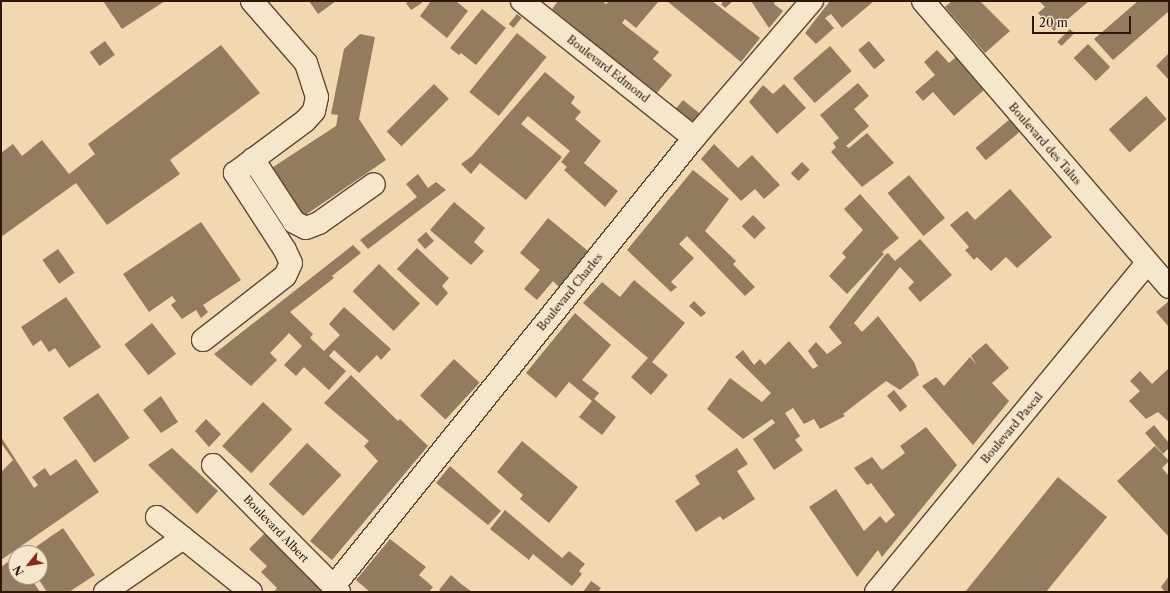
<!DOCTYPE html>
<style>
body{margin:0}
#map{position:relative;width:1170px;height:593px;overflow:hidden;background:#f1d8b1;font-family:"Libre Caslon Text",serif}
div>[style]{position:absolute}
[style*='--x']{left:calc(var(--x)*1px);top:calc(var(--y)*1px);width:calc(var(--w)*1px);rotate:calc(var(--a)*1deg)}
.building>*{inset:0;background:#937b60;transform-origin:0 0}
.roads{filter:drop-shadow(1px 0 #5f4732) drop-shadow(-1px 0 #5f4732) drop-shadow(0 1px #5f4732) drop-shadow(0 -1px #5f4732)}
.minor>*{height:22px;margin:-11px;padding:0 11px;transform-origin:11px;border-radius:11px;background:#f6e6cc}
span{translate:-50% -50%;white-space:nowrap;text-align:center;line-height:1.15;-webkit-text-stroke:4px #f6e6cc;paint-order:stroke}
.street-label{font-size:11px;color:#2e1708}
.frame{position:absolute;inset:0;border:2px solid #2e1708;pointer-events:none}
.north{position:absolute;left:8px;top:545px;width:40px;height:40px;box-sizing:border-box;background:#f6e6cc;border:1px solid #a6937e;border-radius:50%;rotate:240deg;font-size:11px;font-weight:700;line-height:16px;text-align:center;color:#2e1708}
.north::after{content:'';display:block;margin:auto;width:14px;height:18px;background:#8f2418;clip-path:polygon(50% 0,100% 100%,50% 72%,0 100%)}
.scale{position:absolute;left:1032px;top:16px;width:99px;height:18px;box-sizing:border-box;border:2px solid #2e1708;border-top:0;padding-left:5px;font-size:12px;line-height:14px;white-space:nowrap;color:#2e1708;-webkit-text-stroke:3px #f6e6cc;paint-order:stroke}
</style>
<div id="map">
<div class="building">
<i style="clip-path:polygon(103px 1px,165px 1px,122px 29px)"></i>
<i style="clip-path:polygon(309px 1px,336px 1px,318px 14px)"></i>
<i style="clip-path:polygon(409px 1px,421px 1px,422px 3px,411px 10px,406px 3px)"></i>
<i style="clip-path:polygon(431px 1px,456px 1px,468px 11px,447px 38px,420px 16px)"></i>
<i style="clip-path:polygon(558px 1px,602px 1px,606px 4px,609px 1px,659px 1px,636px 28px,625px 19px,622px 23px,659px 52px,653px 59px,672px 75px,656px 94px,552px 9px)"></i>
<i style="clip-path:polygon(667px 1px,712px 1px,760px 38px,741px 62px)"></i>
<i style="clip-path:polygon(724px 1px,733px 1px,725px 8px,721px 4px)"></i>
<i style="clip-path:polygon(751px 1px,775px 1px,774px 4px,783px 11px,769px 28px)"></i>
<i style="clip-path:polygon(830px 1px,874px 1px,842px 28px,831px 14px,825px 18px,834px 28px,816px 44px,805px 33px)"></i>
<i style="clip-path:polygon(952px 1px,980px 1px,1010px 31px,985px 53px,945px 7px)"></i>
<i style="clip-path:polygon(1039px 1px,1089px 1px,1054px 31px,1038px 13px,1045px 7px)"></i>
<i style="clip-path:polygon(1138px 1px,1169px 1px,1169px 11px,1113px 60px,1094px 39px)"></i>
<i style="clip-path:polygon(482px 9px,506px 28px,476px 65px,461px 53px,459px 55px,450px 48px)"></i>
<i style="left:517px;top:14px;width:6px;height:13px;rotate:39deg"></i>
<i style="left:1070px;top:29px;width:6px;height:18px;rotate:45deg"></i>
<i style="left:517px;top:33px;width:38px;height:76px;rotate:39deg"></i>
<i style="clip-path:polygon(360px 34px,375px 37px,359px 119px,386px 160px,301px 218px,270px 169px,336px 126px,338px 115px,331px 114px,344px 49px)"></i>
<i style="left:105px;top:41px;width:17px;height:19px;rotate:54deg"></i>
<i style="left:869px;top:41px;width:25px;height:14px;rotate:50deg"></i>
<i style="left:1088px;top:44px;width:32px;height:20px;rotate:46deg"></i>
<i style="clip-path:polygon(221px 45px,260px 93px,170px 160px,180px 174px,107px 225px,76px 183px,1px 237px,1px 153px,13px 144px,22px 156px,42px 140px,69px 174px,95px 154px,88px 144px)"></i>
<i style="left:830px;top:46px;width:33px;height:49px;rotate:49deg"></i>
<i style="clip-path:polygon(937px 50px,949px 63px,956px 57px,984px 90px,954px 116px,933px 92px,923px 101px,915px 92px,935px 75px,924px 62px)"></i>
<i style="clip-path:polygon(1169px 53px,1169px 80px,1156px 66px)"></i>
<i style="clip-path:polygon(545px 72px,575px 97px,571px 103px,581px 112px,575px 119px,601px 141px,584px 163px,618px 191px,605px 207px,564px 170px,567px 167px,561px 162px,570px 151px,528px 116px,521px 124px,562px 157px,526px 200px,480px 163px,471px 174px,461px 164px,472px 156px)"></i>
<i style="clip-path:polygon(858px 83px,869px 96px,854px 109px,869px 126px,846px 146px,849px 148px,867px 133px,894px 163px,862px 187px,831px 152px,836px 147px,833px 143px,839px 138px,820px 115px)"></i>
<i style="left:434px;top:84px;width:21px;height:67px;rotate:45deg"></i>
<i style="clip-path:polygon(784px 84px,806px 108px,777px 134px,749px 102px,763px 85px,773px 94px)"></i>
<i style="left:1146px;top:96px;width:31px;height:50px;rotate:48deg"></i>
<i style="left:683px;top:100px;width:21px;height:12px;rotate:39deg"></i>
<i style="left:1010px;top:119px;width:16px;height:45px;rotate:50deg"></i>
<i style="clip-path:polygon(714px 144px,738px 168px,752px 155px,780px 185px,764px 199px,755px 189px,741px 201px,701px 159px)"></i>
<i style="left:802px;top:162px;width:11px;height:16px;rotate:45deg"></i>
<i style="clip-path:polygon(693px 170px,729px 199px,705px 231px,736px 261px,733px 264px,755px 287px,745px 296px,687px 236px,679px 244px,694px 258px,671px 282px,677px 287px,671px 292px,627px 250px)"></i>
<i style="clip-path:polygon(418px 174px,428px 188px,436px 182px,446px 190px,368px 249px,360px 240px,417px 197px,406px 184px)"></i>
<i style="left:909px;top:175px;width:56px;height:28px;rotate:50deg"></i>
<i style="clip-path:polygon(1010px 189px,1052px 237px,1017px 268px,1006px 257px,991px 271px,977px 257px,974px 260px,965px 250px,969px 247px,950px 225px,967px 211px,975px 220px)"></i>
<i style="clip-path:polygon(860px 194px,899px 238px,882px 252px,884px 254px,847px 294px,829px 276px,846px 257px,842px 253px,863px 230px,844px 209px)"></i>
<i style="clip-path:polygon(454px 202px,485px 228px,474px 242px,484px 251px,471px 265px,430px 230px)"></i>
<i style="left:753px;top:215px;width:18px;height:16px;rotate:45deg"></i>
<i style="clip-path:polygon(548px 218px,588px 251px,559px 287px,553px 281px,537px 300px,524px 289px,540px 270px,520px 253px)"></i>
<i style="clip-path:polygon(201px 222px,241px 280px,203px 305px,208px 312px,201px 318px,196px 310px,182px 319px,171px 305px,176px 301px,172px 296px,149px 312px,123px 274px)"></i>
<i style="left:426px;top:232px;width:12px;height:12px;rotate:48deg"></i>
<i style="clip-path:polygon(920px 239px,952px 275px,920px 302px,908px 288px,914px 282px,900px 267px,854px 323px,862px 332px,878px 316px,914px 362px,919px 375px,900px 390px,886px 381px,843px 414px,845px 416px,820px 429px,814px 419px,804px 424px,793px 408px,785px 413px,800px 436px,795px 440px,803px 450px,774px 470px,753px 439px,775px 423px,772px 419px,743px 439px,707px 409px,730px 378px,762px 402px,771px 393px,735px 357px,743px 350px,754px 365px,760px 359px,765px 365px,789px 341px,813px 369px,818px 366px,808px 351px,816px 342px,827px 354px,842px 343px,829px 327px,885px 255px,888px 253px,895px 261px)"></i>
<i style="clip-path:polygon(353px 245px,361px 253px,332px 276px,334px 278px,290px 312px,313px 334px,310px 338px,324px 351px,340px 335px,329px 324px,344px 307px,391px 349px,381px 360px,377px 355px,359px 373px,334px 350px,329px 356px,346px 371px,329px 390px,304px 367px,296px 376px,284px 365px,302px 346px,289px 333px,270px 353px,277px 360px,251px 386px,214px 354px)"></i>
<i style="clip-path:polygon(417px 248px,449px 278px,442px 286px,448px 293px,437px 306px,397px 269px)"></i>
<i style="left:58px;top:249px;width:29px;height:19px;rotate:55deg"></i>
<i style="left:379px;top:264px;width:57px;height:38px;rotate:44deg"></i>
<i style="clip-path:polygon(634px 280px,685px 323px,652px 362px,668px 375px,651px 395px,631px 377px,648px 358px,583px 303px,602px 282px,620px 297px)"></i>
<i style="clip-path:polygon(66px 297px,101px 347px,69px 368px,55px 348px,49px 352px,41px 340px,33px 346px,21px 327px)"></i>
<i style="clip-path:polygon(694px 301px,706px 313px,701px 317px,689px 306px)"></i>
<i style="clip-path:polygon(1169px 301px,1169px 327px,1156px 312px)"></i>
<i style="clip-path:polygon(575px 313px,611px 345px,582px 380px,599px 393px,594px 399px,616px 417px,602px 435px,579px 417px,592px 401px,569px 382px,556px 398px,526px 373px)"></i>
<i style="left:152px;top:323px;width:39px;height:35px;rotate:52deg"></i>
<i style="clip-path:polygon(986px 343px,1009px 368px,992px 383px,1009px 401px,973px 445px,922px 386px,936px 377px,944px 386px,970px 357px,977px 365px,971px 356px)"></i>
<i style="left:454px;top:359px;width:35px;height:50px;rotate:43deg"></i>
<i style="clip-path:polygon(1169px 368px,1169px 422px,1158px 412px,1146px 419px,1129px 401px,1140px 391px,1130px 381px,1140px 371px,1152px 384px)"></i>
<i style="clip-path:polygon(351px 375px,398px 421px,400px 419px,428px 446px,332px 560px,310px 541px,378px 461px,364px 446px,369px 441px,324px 403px)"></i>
<i style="left:894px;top:390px;width:21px;height:9px;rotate:51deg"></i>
<i style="left:98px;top:393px;width:55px;height:43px;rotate:55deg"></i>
<i style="clip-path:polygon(161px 396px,178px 422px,161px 433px,143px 410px)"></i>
<i style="left:263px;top:402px;width:40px;height:60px;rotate:43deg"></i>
<i style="clip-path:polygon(206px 419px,221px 434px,209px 447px,195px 431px)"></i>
<i style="clip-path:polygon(1154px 425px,1169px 443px,1169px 448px,1163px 454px,1145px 433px)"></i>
<i style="clip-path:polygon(926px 427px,957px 465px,882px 557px,878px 550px,857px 577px,809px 507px,836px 489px,864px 531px,880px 516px,886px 523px,895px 515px,871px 483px,867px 485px,854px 468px,872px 457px,882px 470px,905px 453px,900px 446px)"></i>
<i style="clip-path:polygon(1px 437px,34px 488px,38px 485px,32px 477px,45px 468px,50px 476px,76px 459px,99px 492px,1px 560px,1px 472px,13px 460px,1px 443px)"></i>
<i style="clip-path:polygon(522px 441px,578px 487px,549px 523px,520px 499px,523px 495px,497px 472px)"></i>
<i style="left:307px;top:443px;width:47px;height:56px;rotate:43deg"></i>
<i style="clip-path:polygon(1155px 446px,1169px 461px,1162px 468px,1169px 476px,1169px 537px,1117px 481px)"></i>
<i style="clip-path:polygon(172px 448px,218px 491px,197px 514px,148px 465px)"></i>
<i style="clip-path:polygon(737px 448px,748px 464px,737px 471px,755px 499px,723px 520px,720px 516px,696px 532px,675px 501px,700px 484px,695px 476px)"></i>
<i style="clip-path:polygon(450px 466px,501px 511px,488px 525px,436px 483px)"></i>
<i style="clip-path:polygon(1058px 477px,1107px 517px,1046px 592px,965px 592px)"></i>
<i style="clip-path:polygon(505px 510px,562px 558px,569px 551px,585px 564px,579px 571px,582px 574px,572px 586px,533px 554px,529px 560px,490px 529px)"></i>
<i style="clip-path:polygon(63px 528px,95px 575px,69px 592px,47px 592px,37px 577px,40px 577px,40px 553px,27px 553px)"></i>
<i style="clip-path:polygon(264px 534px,327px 592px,274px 592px,277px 588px,261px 572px,267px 566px,249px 549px)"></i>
<i style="clip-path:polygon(390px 539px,426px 567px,419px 575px,433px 587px,429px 592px,370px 592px,356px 580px)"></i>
<i style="clip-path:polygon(16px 556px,16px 577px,30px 577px,40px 592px,1px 592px,1px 567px)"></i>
<i style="clip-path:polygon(451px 575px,460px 583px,472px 592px,442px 592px,439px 590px)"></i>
<i style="clip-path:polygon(1169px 576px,1169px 592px,1165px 592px,1161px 587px)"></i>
<i style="clip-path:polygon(591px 581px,601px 588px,598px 592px,583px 592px)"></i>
</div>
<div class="roads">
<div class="minor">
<i style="--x:522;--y:1;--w:220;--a:38.5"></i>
<i style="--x:923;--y:1;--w:377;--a:49.3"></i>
<i style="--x:253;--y:159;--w:75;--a:56.9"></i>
<i style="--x:294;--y:222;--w:13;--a:27"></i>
<i style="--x:306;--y:228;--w:14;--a:-21"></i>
<i style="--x:319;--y:223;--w:67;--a:-35.3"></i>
<i style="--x:203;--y:340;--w:104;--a:-38"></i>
<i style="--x:285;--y:276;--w:14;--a:-65"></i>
<i style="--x:291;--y:263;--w:14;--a:-115"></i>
<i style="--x:285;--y:250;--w:92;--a:-123"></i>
<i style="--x:235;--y:173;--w:87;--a:-36.6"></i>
<i style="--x:305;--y:121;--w:13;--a:-48"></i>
<i style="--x:314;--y:111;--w:14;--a:-78"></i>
<i style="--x:317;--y:97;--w:36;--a:-108"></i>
<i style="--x:306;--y:63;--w:82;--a:-131.1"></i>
<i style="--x:213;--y:465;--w:179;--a:45.2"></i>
<i style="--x:157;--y:517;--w:120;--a:38.6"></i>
<i style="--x:333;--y:587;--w:576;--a:-51.2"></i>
<i style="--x:694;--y:138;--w:181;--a:-49.3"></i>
<i style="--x:105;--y:592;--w:95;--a:-34.7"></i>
<i style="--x:876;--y:592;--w:426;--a:-50.5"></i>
</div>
</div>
<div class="street-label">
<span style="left:608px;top:69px;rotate:38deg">Boulevard Edmond</span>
<span style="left:1045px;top:144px;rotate:49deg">Boulevard des Talus</span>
<span style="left:570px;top:292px;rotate:-51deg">Boulevard Charles</span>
<span style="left:1012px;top:428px;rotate:-50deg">Boulevard Pascal</span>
<span style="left:276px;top:529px;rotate:46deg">Boulevard Albert</span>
</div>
<div class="frame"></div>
<div class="north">N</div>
<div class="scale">20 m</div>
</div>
